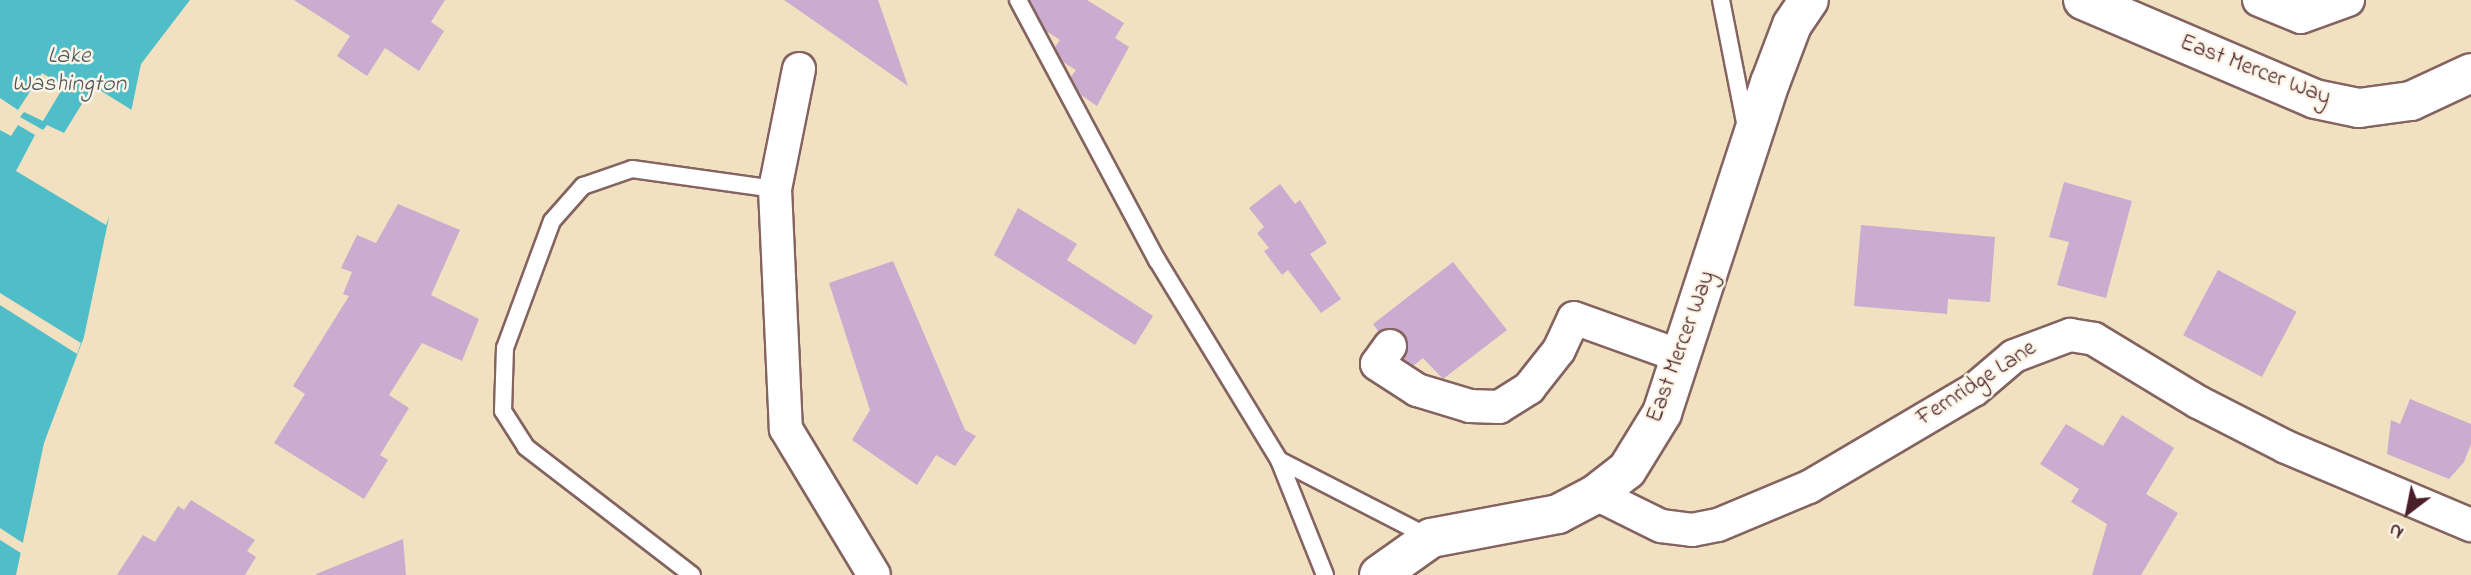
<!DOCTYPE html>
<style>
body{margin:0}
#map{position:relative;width:2471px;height:575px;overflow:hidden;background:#f1e1c1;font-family:"Indie Flower",sans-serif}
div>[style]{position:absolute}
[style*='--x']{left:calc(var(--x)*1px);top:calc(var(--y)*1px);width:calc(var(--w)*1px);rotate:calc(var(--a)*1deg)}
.water>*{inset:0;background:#50bec8}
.pier>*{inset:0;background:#f1e1c1}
.building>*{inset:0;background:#cbabcf;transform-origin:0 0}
.roads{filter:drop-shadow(2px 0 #846360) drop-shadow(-2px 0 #846360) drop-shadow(0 2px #846360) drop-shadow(0 -2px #846360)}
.service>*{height:16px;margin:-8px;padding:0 8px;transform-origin:8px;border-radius:8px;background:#fff}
.minor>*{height:32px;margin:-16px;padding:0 16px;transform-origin:16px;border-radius:16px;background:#fff}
.tertiary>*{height:38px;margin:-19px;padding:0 19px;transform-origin:19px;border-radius:19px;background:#fff}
span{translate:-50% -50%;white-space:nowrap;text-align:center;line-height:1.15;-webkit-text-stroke:5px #fcf5e5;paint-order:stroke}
.street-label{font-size:23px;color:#4a1f2b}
.water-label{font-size:24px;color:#4c5762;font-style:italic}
.north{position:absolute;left:2373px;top:477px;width:70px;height:70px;-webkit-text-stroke:5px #fcf5e5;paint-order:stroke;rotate:212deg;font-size:19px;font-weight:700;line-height:28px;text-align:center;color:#4a1f2b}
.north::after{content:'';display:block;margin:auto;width:24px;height:32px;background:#4a1f2b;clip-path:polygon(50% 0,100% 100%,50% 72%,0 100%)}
</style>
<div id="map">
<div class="water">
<i style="clip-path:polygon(0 0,190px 0,141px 64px,84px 337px,44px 443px,16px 575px,0 575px)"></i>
</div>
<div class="pier">
<i style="clip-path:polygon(42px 73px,64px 86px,43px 121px,24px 112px,20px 117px,43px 130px,47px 125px,64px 133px,93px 86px,135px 112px,117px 195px,106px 225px,16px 171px,35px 135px,18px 125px,11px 136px,0 130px,0 98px,18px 110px)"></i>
<i style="clip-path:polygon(0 293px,81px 343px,77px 354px,0 305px)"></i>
<i style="clip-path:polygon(0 528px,26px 545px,24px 555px,0 540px)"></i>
</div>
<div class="building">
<i style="clip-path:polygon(294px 0,445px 0,431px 22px,444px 31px,419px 71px,385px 48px,367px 76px,337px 56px,350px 36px)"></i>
<i style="clip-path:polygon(784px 0,878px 0,908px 86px)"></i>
<i style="clip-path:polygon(1030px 0,1087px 0,1124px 23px,1115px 38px,1129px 47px,1097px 106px,1081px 95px,1071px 77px,1076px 70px,1063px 62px,1055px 47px,1060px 40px,1046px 31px)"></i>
<i style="clip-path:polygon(2064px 182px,2132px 201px,2106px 298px,2057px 285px,2069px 242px,2049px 237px)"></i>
<i style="clip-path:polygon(1280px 184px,1295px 204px,1300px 200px,1327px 243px,1310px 254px,1341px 299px,1321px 313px,1288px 270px,1282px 275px,1264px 251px,1269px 248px,1257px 233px,1264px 227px,1249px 208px)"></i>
<i style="clip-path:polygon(398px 204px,460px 230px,431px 295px,479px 319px,462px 361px,422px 343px,389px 395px,409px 408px,380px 455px,388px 460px,364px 499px,274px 443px,305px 394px,293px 386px,349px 296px,343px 294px,352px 272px,341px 268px,357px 235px,376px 243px)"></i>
<i style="clip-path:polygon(1018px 208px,1077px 244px,1067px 260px,1153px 316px,1135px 345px,994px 255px)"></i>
<i style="clip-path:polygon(1861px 225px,1995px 237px,1990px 302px,1948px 299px,1947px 314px,1854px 306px)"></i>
<i style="clip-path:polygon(893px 261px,965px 430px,976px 436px,955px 466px,936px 455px,917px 485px,852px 440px,870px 410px,829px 283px)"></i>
<i style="clip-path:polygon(1453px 262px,1507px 330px,1443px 379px,1423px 358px,1413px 366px,1403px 359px,1408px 347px,1401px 332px,1391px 328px,1379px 332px,1373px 324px)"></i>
<i style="left:2218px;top:270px;width:89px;height:74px;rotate:28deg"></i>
<i style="clip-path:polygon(2410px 399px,2471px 424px,2471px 444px,2464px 462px,2449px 479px,2387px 454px,2391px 420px,2400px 424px)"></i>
<i style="clip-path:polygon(2122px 415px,2174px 448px,2146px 494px,2178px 513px,2141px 575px,2092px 575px,2107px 524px,2071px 502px,2079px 489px,2040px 464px,2066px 424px,2103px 446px)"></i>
<i style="clip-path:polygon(191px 500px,255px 540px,247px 551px,256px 557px,245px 575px,117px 575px,143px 535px,155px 542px,178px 506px,184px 510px)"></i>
<i style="clip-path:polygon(403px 539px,406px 575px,317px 575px,316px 574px)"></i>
</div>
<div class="roads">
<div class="service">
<i style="--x:1018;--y:0;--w:295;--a:61.9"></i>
<i style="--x:1157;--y:260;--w:234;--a:58.6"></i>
<i style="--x:1721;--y:0;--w:129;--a:78.9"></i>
<i style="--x:692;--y:575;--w:210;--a:-142.4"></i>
<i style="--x:526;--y:447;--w:43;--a:-122.6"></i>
<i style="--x:503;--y:411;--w:63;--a:-88.2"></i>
<i style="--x:505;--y:348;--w:135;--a:-69.7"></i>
<i style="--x:552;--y:221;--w:47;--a:-48.5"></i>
<i style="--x:583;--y:186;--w:52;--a:-19.1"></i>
<i style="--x:632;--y:169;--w:144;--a:8"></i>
<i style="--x:1325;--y:575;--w:124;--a:-111.8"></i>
<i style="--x:1279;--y:460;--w:171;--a:27.2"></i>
</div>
<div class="minor">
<i style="--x:2259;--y:0;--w:45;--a:22"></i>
<i style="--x:2301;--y:17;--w:50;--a:-19.9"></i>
<i style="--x:799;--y:69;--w:122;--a:101.3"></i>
<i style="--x:775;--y:189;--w:240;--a:87.4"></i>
<i style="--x:786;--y:429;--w:170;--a:58.9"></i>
<i style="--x:1390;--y:346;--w:22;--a:126"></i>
<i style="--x:1377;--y:364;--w:48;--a:33"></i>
<i style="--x:1417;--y:390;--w:55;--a:16.8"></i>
<i style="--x:1470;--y:406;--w:29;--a:2"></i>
<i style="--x:1499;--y:407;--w:36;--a:-32"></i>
<i style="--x:1529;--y:388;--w:48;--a:-51.7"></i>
<i style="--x:1559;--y:350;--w:35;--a:-65"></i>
<i style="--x:1574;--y:318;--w:116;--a:19.7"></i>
<i style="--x:1596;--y:494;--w:72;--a:26.2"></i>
<i style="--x:1661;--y:526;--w:31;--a:7"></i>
<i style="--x:1692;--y:530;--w:26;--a:-11"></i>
<i style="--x:1718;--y:525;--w:99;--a:-22.7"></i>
<i style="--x:1809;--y:487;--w:191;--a:-30.5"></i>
<i style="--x:1974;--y:390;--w:52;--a:-40.4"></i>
<i style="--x:2014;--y:356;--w:60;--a:-20.6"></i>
<i style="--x:2070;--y:335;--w:24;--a:9"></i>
<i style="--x:2094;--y:339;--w:122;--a:31.2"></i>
<i style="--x:2198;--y:402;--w:99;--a:27.1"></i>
<i style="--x:2286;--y:447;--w:201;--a:22.9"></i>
</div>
<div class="tertiary">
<i style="--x:2083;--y:0;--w:252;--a:23.1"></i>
<i style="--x:2315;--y:99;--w:45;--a:11.6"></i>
<i style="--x:2359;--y:108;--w:52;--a:-7.7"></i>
<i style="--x:2411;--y:101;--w:66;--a:-25"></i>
<i style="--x:1379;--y:575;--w:64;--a:-35.4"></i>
<i style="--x:1431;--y:538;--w:129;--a:-10.7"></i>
<i style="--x:1558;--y:514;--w:43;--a:-27.8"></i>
<i style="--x:1596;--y:494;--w:39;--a:-38"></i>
<i style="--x:1627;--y:470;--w:67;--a:-58.4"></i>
<i style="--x:1662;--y:413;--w:347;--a:-71.9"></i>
<i style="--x:1770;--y:83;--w:62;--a:-69.2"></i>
<i style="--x:1792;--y:25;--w:30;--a:-56"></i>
</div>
</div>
<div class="street-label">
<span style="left:2255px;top:71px;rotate:21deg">East Mercer Way</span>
<span style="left:1682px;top:347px;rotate:-70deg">East Mercer Way</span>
<span style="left:1977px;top:384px;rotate:-33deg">Fernridge Lane</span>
</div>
<div class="water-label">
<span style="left:69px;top:71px">Lake<br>Washington</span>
</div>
<div class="north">N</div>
</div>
